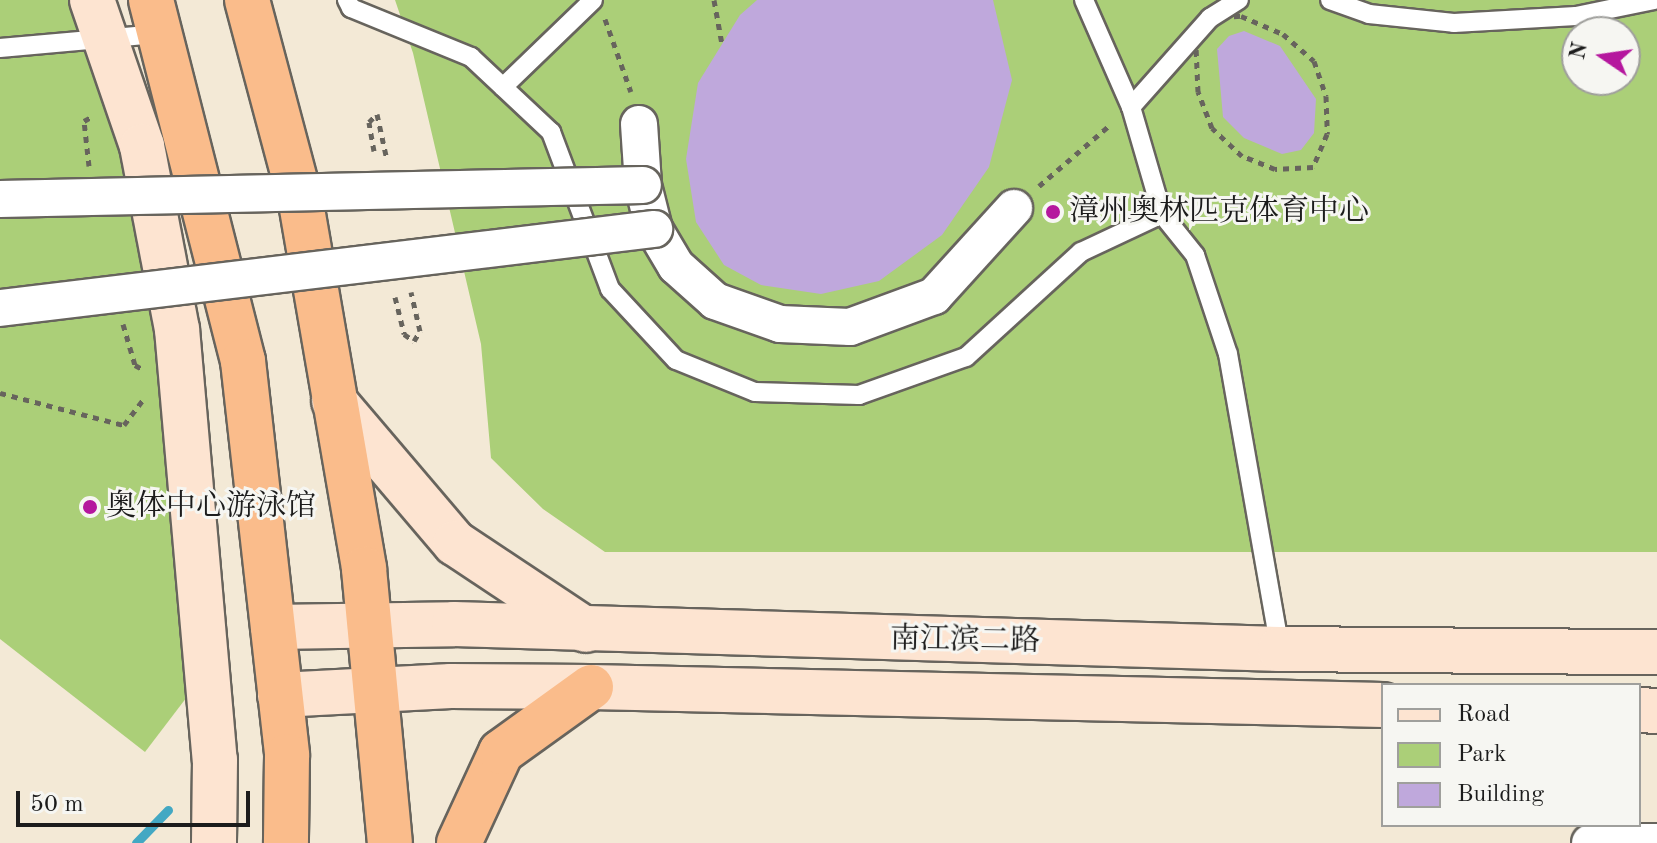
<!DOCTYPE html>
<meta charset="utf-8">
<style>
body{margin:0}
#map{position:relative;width:1657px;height:843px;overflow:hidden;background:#f3e9d6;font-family:"Old Standard TT","Noto Serif SC",serif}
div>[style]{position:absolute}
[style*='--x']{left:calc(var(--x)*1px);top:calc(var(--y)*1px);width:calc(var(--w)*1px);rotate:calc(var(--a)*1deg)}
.green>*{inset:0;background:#abcf78}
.stream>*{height:9px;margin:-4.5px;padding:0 4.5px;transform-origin:4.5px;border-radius:4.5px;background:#43a8c3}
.building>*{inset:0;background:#bfa8dc}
.path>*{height:5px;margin-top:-2.5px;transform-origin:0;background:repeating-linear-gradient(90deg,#67645d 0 6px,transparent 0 12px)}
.roads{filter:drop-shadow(2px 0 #67645d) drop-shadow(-2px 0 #67645d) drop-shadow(0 2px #67645d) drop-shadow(0 -2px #67645d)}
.lane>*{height:18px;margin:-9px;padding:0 9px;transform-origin:9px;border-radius:9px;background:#fff}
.street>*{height:36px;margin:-18px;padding:0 18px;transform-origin:18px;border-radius:18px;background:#fff}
.secondary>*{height:44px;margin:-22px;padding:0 22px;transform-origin:22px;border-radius:22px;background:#fde4d1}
.highway>*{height:44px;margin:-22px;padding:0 22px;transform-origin:22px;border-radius:22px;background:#fabc8b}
.bridges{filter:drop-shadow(2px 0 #67645d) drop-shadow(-2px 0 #67645d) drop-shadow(0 2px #67645d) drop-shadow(0 -2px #67645d)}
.street-bridge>*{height:36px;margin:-18px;padding:0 18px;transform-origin:18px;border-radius:18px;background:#fff}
.dots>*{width:22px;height:22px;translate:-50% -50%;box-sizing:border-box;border:4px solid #f6f6f2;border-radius:50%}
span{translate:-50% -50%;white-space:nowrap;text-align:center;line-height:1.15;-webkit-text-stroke:6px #f6f6f2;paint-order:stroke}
.poi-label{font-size:30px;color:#1c1c1c}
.left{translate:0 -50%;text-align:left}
.street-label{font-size:30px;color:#1c1c1c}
.legend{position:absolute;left:1381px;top:683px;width:260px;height:144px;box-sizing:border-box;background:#f6f6f2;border:2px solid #9f9f9c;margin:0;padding:10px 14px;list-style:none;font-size:24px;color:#1c1c1c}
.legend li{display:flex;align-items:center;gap:16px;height:40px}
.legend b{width:40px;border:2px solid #9f9f9c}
.north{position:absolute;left:1561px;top:16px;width:80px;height:80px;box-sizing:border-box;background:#f6f6f2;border:2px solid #9f9f9c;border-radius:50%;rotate:283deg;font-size:22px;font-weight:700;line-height:32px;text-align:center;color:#1c1c1c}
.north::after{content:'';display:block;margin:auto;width:28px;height:36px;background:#b5179e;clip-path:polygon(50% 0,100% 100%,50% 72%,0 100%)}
.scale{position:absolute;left:16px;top:791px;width:234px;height:36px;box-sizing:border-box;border:4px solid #1c1c1c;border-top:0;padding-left:10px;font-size:24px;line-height:28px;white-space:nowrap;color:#1c1c1c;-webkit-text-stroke:6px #f6f6f2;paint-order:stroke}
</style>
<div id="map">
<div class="green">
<i style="clip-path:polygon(0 0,83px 0,153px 239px,193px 689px,145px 752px,0 639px)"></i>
<i style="clip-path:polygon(evenodd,395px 0,1657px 0,1657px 552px,605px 552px,543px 509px,491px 458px,481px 344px,413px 53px,395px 0,1577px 32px,1625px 32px,1625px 80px,1577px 80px,1577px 32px)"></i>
</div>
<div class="stream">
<i style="--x:136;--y:843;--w:46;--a:-45.9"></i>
</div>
<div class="building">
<i style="clip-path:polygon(757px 0,993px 0,1012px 80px,989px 167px,942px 235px,879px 281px,821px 294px,761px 285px,724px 265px,696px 222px,686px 159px,698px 83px,740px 15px)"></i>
<i style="clip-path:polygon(1244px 31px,1280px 46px,1316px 99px,1314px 133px,1301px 150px,1282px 154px,1244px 138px,1223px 117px,1217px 49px,1229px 36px)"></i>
</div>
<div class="path">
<i style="--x:714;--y:0;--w:45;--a:79.7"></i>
<i style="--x:1241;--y:16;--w:46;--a:23.2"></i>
<i style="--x:1283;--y:34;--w:41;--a:41.1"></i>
<i style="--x:1314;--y:61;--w:37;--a:71"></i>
<i style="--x:1326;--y:96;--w:38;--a:88"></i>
<i style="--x:1327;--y:134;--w:36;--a:113"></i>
<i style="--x:1313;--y:167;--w:38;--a:177"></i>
<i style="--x:1275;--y:169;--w:35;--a:-158"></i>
<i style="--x:1242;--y:156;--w:41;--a:-137"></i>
<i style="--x:1212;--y:128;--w:39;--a:-111"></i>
<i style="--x:1198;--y:92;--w:46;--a:-92.5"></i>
<i style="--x:1196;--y:46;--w:31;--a:-63"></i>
<i style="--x:1210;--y:18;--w:31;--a:-4"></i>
<i style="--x:605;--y:19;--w:77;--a:70.4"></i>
<i style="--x:374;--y:151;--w:29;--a:-100"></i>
<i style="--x:369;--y:122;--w:11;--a:-45"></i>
<i style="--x:377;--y:114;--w:47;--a:77.7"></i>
<i style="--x:89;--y:166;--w:45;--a:-96.3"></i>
<i style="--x:84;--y:121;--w:10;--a:-29"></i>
<i style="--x:1039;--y:186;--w:94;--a:-40.7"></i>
<i style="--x:395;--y:297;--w:38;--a:76"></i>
<i style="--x:404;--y:334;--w:12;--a:35"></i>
<i style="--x:414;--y:341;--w:12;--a:-59"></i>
<i style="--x:420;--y:331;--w:40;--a:-103"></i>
<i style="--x:123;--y:324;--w:43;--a:73.7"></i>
<i style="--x:135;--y:365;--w:10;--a:29"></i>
<i style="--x:0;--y:393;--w:128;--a:14.5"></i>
<i style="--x:124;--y:425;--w:35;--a:-53"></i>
</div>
<div class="roads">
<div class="lane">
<i style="--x:347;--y:0;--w:9;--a:63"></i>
<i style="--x:351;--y:8;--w:130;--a:22.2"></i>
<i style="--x:471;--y:57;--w:110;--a:43.2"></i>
<i style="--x:551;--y:132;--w:168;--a:69.4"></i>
<i style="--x:610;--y:289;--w:97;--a:47.1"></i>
<i style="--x:676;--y:360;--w:85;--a:22.1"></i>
<i style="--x:755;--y:392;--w:104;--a:1.7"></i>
<i style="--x:859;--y:395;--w:114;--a:-19.6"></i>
<i style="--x:966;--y:357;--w:156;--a:-42.4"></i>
<i style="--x:1081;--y:252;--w:89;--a:-25.1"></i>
<i style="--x:1084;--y:0;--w:117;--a:66.3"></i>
<i style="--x:1131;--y:107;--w:111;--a:73.8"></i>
<i style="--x:1162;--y:214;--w:53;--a:51.2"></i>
<i style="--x:1195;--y:255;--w:104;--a:71.6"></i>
<i style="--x:1228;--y:354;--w:300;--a:80"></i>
<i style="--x:1330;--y:0;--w:41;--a:19.7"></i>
<i style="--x:1369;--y:14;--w:85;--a:6"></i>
<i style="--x:1454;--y:23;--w:122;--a:-3.3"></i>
<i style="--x:1576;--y:16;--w:80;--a:-11.6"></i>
<i style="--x:0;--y:48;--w:159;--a:-5.1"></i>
<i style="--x:503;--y:87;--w:125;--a:-44"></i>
<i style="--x:1131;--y:107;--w:119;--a:-48.4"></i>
<i style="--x:1210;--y:18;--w:34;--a:-32"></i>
</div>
<div class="street">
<i style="--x:639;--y:124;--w:61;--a:86.2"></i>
<i style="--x:643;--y:185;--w:45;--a:76"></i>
<i style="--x:654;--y:229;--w:43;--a:59.3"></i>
<i style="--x:676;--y:266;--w:52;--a:41.9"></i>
<i style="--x:715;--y:301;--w:69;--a:19.5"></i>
<i style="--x:780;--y:324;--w:70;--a:2.5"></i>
<i style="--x:850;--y:327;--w:90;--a:-20.3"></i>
<i style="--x:934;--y:296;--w:119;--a:-47.7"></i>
<i style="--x:1590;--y:843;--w:67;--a:-0.9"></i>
</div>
<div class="secondary">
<i style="--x:92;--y:0;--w:154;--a:71.1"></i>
<i style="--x:142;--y:146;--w:186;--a:79.2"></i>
<i style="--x:177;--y:329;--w:433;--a:85"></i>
<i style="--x:215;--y:760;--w:83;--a:90.7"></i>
<i style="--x:334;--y:401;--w:187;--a:49.6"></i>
<i style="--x:455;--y:543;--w:157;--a:33.6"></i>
<i style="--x:273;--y:627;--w:181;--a:-0.9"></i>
<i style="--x:454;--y:624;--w:826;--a:1.73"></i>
<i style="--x:1280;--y:649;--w:377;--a:0.5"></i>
<i style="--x:280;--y:695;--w:171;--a:-3"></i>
<i style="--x:451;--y:686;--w:140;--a:0.4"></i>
<i style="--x:591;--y:687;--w:792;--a:1.3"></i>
<i style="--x:1639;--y:710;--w:18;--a:3"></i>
</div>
<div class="highway">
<i style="--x:151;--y:0;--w:373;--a:75.7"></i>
<i style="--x:243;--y:361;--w:397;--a:83.6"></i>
<i style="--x:287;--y:756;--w:87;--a:90.7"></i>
<i style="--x:247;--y:0;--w:210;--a:75.1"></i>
<i style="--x:301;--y:203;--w:371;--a:80.2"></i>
<i style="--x:364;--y:569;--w:275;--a:84.6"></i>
<i style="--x:459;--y:843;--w:100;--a:-65.2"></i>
<i style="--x:501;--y:752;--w:111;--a:-35.8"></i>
</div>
</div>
<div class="bridges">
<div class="street-bridge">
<i style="--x:0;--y:199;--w:643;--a:-1.25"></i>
<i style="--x:0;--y:308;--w:659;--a:-6.89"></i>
</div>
</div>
<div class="dots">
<i style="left:1053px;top:212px;background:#b5179e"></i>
<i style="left:90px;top:507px;background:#b5179e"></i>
</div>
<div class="poi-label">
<span class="left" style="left:1069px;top:212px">漳州奥林匹克体育中心</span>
<span class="left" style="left:106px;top:507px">奥体中心游泳馆</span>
</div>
<div class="street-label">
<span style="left:965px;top:641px;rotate:1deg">南江滨二路</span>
</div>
<ul class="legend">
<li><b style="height:10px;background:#fde4d1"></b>Road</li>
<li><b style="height:22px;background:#abcf78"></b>Park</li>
<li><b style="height:22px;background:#bfa8dc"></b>Building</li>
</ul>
<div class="north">N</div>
<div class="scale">50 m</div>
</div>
